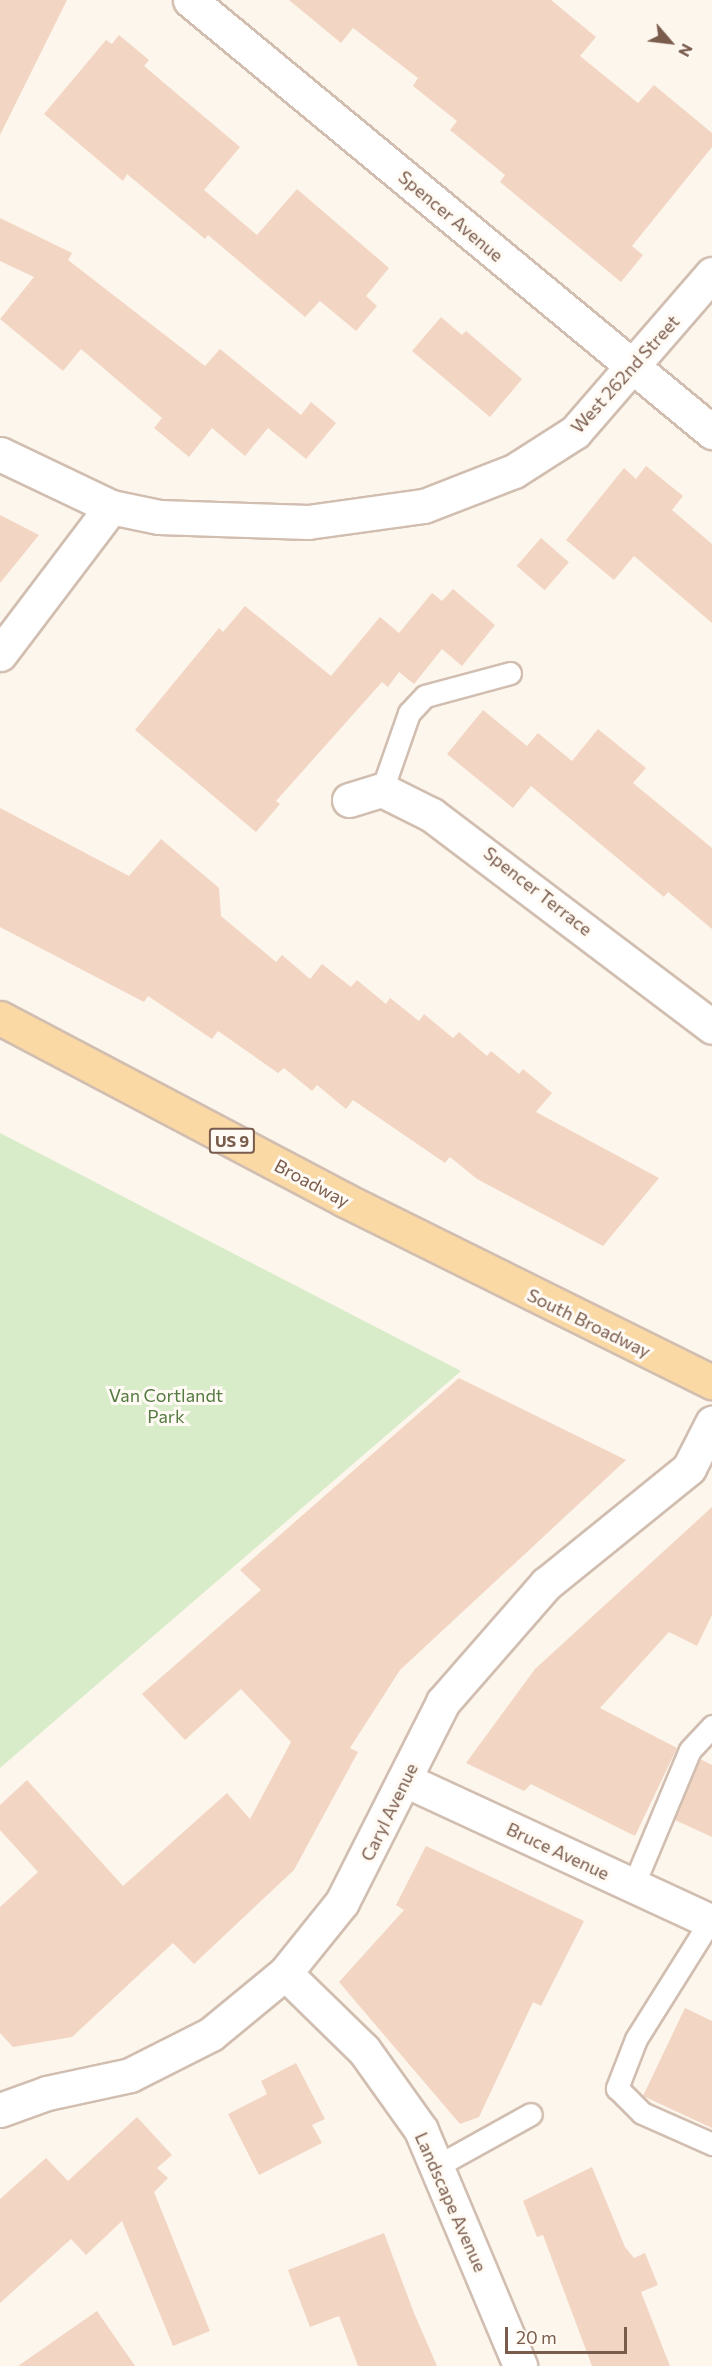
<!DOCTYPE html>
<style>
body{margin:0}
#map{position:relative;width:712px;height:2366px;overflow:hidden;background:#fdf6ec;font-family:Commissioner,sans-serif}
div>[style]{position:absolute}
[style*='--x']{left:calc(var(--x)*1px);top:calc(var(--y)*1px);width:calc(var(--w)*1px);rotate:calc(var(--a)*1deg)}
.green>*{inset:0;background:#d8ecc9}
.building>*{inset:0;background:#f3d5c3;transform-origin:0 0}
.roads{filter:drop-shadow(2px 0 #d1beb0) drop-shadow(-2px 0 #d1beb0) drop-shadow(0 2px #d1beb0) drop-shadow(0 -2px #d1beb0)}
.lane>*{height:21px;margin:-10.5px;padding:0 10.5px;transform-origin:10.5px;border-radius:10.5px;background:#fff}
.street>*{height:33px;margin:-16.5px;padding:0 16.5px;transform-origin:16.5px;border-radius:16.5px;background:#fff}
.secondary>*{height:33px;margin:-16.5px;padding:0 16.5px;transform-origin:16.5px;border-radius:16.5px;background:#fff}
.primary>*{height:33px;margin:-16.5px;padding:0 16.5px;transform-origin:16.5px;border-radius:16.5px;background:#fbd9a5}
span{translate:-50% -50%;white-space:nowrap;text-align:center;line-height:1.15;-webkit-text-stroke:6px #fffaf3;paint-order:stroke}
.shield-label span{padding:2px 4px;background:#fffaf3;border:2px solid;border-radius:4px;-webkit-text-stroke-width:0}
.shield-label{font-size:16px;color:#7a5c4d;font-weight:700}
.street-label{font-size:18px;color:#7a5c4d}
.park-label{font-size:18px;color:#537a41}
.north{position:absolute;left:640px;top:12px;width:60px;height:60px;-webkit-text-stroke:4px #fffaf3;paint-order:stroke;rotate:118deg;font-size:16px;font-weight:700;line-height:24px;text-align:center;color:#7a5c4d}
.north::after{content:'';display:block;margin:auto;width:21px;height:27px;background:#7a5c4d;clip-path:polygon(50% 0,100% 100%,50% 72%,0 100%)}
.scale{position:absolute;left:505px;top:2327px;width:122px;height:27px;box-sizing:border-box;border:3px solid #7a5c4d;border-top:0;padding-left:8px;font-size:18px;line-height:21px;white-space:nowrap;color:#7a5c4d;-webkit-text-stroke:4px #fffaf3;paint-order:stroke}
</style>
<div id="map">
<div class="green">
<i style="clip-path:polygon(0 1133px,461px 1371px,0 1768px)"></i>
</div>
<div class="building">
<i style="clip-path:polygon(0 0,67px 0,0 135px)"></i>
<i style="clip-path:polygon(289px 0,551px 0,596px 37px,580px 56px,638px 103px,654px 85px,712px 133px,712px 147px,632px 246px,643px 255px,621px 282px,500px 182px,505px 175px,450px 130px,457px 121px,413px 86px,418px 78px,353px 28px,341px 43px)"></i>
<i style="clip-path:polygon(119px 35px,149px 60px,144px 66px,240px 147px,204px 190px,257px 235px,297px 189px,389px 268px,366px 296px,377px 306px,356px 331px,320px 301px,305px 317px,208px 235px,205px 239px,127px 174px,123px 181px,44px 114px,106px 40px,112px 44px)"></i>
<i style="clip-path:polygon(0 218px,72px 253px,68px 260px,205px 366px,220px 349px,301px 415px,311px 402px,336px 423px,306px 459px,268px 428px,245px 456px,212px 428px,189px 457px,154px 428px,162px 418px,81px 349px,63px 371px,0 319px,34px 277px,0 261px)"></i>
<i style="clip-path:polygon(441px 317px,462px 335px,466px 331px,522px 379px,490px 417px,412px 351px)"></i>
<i style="clip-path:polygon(646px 466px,683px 496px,672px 510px,712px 544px,712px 623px,634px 556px,614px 580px,566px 540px,624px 468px,636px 479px)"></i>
<i style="clip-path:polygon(0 515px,39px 535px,0 583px)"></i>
<i style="left:541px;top:538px;width:37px;height:37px;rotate:41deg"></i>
<i style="clip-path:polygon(453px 589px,495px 625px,462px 666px,442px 649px,414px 684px,399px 672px,388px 687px,382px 682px,276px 801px,280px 804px,256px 832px,135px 730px,219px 628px,223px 632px,245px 606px,331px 676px,380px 617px,399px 633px,432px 593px,442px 601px)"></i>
<i style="clip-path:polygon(483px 710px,527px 746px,538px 733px,572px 761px,598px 729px,646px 768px,633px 783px,712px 848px,712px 929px,668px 892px,664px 897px,531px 786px,513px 808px,447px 754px)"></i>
<i style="clip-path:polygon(0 808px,129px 876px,161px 839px,219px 888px,221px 916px,276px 962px,282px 955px,310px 979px,322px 964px,351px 987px,357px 980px,386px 1004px,390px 998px,419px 1021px,424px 1014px,453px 1038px,459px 1032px,487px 1056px,491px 1051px,519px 1074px,523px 1069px,552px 1093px,536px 1112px,659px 1178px,603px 1246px,477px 1179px,450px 1157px,445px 1163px,353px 1100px,346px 1109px,317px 1085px,312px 1091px,284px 1068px,278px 1073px,218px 1031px,212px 1039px,148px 996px,144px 1002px,0 927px)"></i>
<i style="clip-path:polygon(459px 1378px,626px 1460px,400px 1670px,350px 1748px,358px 1752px,294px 1870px,194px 1964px,173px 1943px,72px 2037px,13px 2047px,0 2033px,0 1907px,38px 1872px,0 1830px,0 1805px,27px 1780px,123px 1886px,227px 1793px,250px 1819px,291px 1742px,241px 1689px,185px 1740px,142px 1694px,261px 1590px,240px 1570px)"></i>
<i style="clip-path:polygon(712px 1507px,712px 1615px,697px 1646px,669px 1632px,600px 1708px,677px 1748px,635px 1836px,531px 1784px,524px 1791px,466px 1763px,535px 1669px)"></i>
<i style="clip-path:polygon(700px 1759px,712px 1765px,712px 1837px,675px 1820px)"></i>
<i style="clip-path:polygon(426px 1846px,584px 1921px,541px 2006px,533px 2002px,479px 2117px,460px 2124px,339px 1982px,404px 1910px,396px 1905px)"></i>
<i style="clip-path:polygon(685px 2008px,712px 2021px,712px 2128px,643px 2096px)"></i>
<i style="clip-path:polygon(296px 2063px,325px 2119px,312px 2125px,322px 2143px,259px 2175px,228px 2114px,267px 2094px,261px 2081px)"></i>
<i style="clip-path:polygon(137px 2117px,172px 2155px,157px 2168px,168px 2178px,154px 2192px,210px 2331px,173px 2346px,122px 2221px,86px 2255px,71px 2239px,0 2303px,0 2199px,46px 2158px,68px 2181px)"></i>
<i style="clip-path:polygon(592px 2167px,625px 2247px,634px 2258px,645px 2253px,658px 2285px,641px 2292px,670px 2366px,592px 2366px,543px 2235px,537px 2237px,523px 2201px)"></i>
<i style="clip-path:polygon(384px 2233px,414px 2313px,437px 2366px,358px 2366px,339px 2316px,310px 2327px,288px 2270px)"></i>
<i style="clip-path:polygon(97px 2311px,135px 2366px,18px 2366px)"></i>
</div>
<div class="roads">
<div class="lane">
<i style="--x:382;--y:790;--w:82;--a:-70.7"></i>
<i style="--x:409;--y:713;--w:23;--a:-47"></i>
<i style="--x:425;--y:696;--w:88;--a:-15.1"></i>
<i style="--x:633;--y:1886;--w:147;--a:-67.3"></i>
<i style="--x:690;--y:1750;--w:33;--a:-47"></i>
<i style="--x:710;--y:1921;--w:139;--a:122.1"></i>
<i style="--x:636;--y:2039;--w:53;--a:111.2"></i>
<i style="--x:617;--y:2088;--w:35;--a:45"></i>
<i style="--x:642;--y:2113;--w:77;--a:23.9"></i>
<i style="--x:437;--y:2166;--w:107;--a:-29"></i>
</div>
<div class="street">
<i style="--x:190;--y:0;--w:678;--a:39.61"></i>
<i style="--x:0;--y:454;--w:123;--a:25.5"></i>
<i style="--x:111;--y:507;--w:49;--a:11.8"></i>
<i style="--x:159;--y:517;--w:149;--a:1.9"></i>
<i style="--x:308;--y:522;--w:117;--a:-7.9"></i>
<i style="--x:424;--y:506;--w:97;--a:-21.3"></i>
<i style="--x:514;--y:471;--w:72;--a:-32.6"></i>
<i style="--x:575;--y:432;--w:209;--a:-49.1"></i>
<i style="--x:0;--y:654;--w:184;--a:-52.9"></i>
<i style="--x:349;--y:800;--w:34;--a:-17"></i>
<i style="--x:382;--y:790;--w:56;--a:26.6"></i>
<i style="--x:432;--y:815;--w:351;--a:37.1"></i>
<i style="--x:405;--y:1780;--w:338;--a:24.8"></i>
<i style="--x:285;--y:1973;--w:110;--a:44.3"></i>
<i style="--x:364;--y:2050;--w:98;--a:54.5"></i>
<i style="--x:421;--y:2130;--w:256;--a:67.2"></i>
</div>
<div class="secondary">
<i style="--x:0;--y:2110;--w:50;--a:-19.9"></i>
<i style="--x:47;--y:2093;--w:85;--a:-12.2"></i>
<i style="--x:130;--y:2075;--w:91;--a:-26.8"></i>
<i style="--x:211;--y:2034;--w:96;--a:-39.5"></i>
<i style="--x:285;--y:1973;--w:91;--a:-51.2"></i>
<i style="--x:342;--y:1902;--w:224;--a:-63.2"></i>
<i style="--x:443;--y:1702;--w:157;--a:-48.9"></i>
<i style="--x:546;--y:1584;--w:184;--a:-39"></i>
<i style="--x:689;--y:1468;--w:51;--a:-62.9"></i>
</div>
<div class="primary">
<i style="--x:0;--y:1018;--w:390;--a:27.8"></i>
<i style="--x:345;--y:1200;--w:410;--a:26.4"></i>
</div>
</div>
<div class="shield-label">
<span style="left:232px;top:1141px">US 9</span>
</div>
<div class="street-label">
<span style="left:451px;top:216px;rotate:40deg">Spencer Avenue</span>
<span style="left:625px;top:374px;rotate:-48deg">West 262nd Street</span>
<span style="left:538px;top:891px;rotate:38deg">Spencer Terrace</span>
<span style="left:312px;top:1183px;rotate:28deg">Broadway</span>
<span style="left:589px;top:1323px;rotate:26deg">South Broadway</span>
<span style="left:389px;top:1812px;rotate:-64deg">Caryl Avenue</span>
<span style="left:558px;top:1851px;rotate:25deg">Bruce Avenue</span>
<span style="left:451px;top:2202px;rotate:66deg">Landscape Avenue</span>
</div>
<div class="park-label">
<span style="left:166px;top:1406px">Van Cortlandt<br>Park</span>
</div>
<div class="north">N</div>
<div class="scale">20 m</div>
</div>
